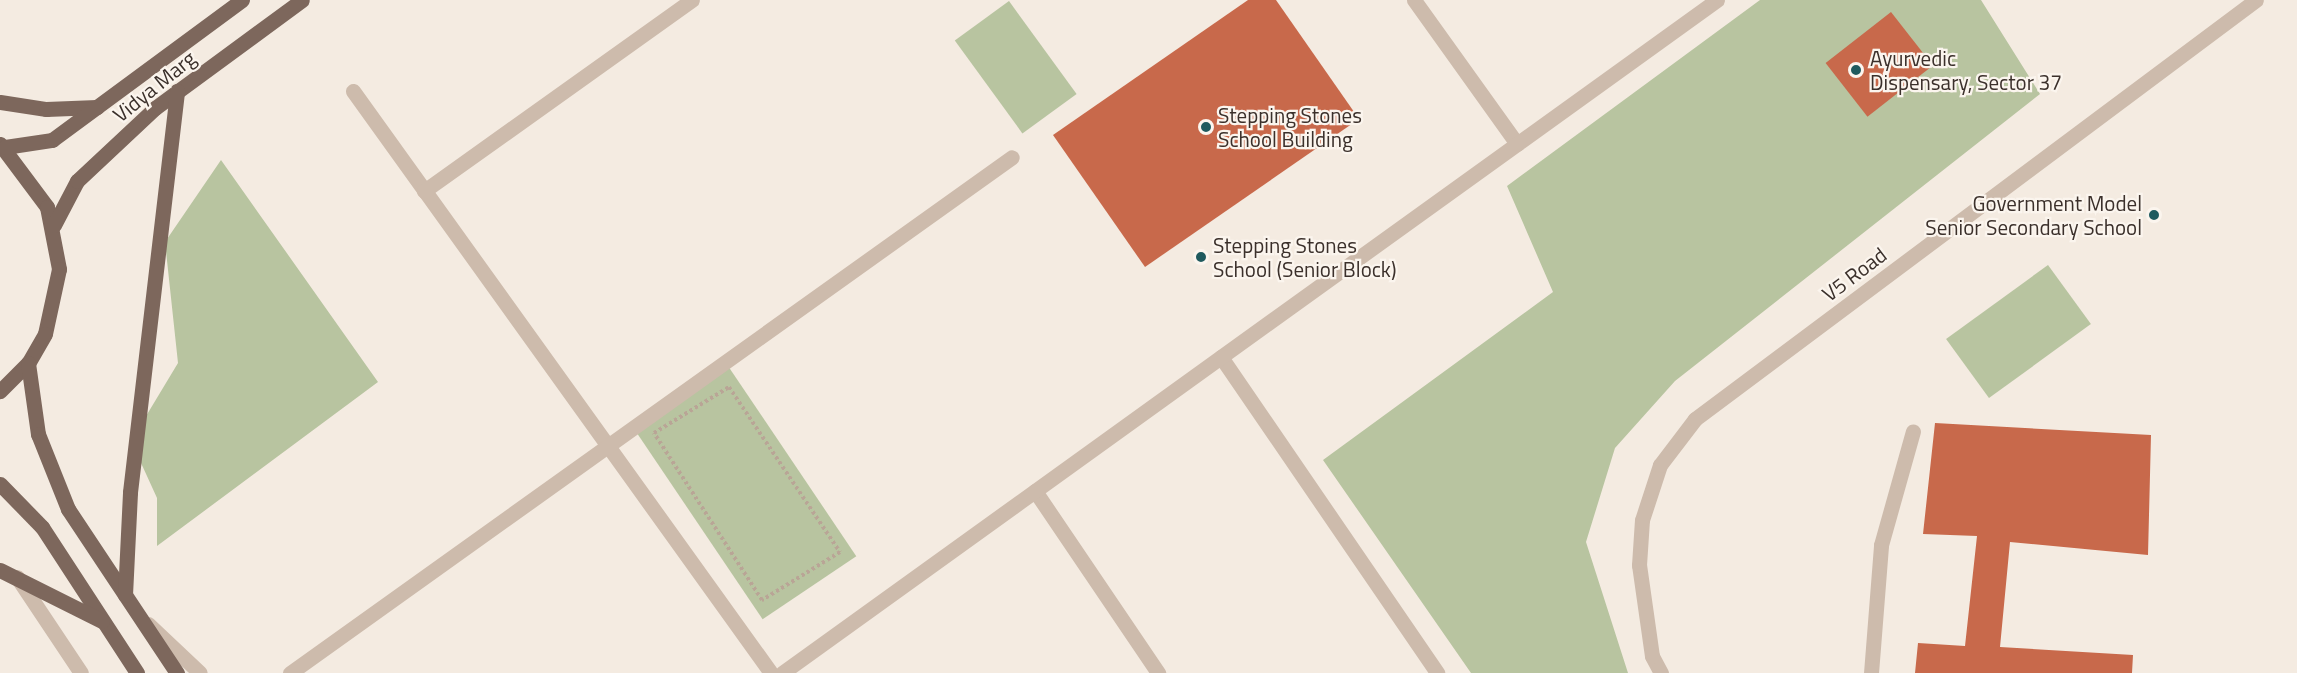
<!DOCTYPE html>
<style>
body{margin:0}
#map{position:relative;width:2297px;height:673px;overflow:hidden;background:#f4ebe1;font-family:"Titillium Web",sans-serif}
div>[style]{position:absolute}
[style*='--x']{left:calc(var(--x)*1px);top:calc(var(--y)*1px);width:calc(var(--w)*1px);rotate:calc(var(--a)*1deg)}
.green>*{inset:0;background:#b8c4a0;transform-origin:0 0}
.building>*{inset:0;background:#c8694b;transform-origin:0 0}
.path>*{height:4px;margin-top:-2px;transform-origin:0;background:repeating-linear-gradient(90deg,#b9a596 0 3px,transparent 0 6px)}
.minor>*{height:15px;margin:-7.5px;padding:0 7.5px;transform-origin:7.5px;border-radius:7.5px;background:#cdbbac}
.major>*{height:15px;margin:-7.5px;padding:0 7.5px;transform-origin:7.5px;border-radius:7.5px;background:#7d675c}
.dots>*{width:16px;height:16px;translate:-50% -50%;box-sizing:border-box;border:3px solid #fbf5ee;border-radius:50%}
span{translate:-50% -50%;white-space:nowrap;text-align:center;line-height:1.15;-webkit-text-stroke:4.5px #fbf5ee;paint-order:stroke}
.poi-label{font-size:21px;color:#3b302b}
.left{translate:0 -50%;text-align:left}
.right{translate:-100% -50%;text-align:right}
.street-label{font-size:21px;color:#3b302b}
</style>
<div id="map">
<div class="green">
<div style="clip-path:polygon(1760px 0,1981px 0,2040px 94px,1675px 381px,1615px 448px,1586px 542px,1628px 673px,1471px 673px,1323px 460px,1553px 292px,1507px 186px)"></div>
<div style="left:1009px;top:1px;width:115px;height:67px;rotate:54deg"></div>
<div style="clip-path:polygon(221px 160px,378px 382px,157px 546px,157px 498px,131px 441px,178px 363px,165px 242px)"></div>
<div style="left:2048px;top:265px;width:73px;height:126px;rotate:54deg"></div>
<div style="left:726px;top:363px;width:233px;height:113px;rotate:56deg"></div>
</div>
<div class="building">
<div style="clip-path:polygon(1248px 0,1276px 0,1359px 119px,1145px 267px,1053px 135px)"></div>
<div style="left:1891px;top:12px;width:68px;height:83px;rotate:52deg"></div>
<div style="clip-path:polygon(1935px 423px,2151px 435px,2148px 555px,2010px 542px,2000px 647px,2133px 655px,2132px 673px,1915px 673px,1918px 643px,1965px 646px,1977px 536px,1923px 534px)"></div>
</div>
<div class="path">
<div style="--x:729;--y:387;--w:199;--a:56.1"></div>
<div style="--x:840;--y:552;--w:92;--a:148.4"></div>
<div style="--x:762;--y:600;--w:199;--a:-122.9"></div>
<div style="--x:654;--y:433;--w:88;--a:-31.5"></div>
</div>
<div class="minor">
<div style="--x:1414;--y:0;--w:177;--a:54.4"></div>
<div style="--x:353;--y:91;--w:717;--a:54.31"></div>
<div style="--x:424;--y:191;--w:329;--a:-35.5"></div>
<div style="--x:1221;--y:357;--w:383;--a:55.6"></div>
<div style="--x:1035;--y:491;--w:220;--a:55.9"></div>
<div style="--x:17;--y:577;--w:115;--a:56.3"></div>
<div style="--x:148;--y:624;--w:71;--a:43.3"></div>
<div style="--x:290;--y:673;--w:887;--a:-35.55"></div>
<div style="--x:782;--y:673;--w:1152;--a:-35.75"></div>
<div style="--x:1661;--y:673;--w:19;--a:-118"></div>
<div style="--x:1652;--y:656;--w:92;--a:-98.1"></div>
<div style="--x:1639;--y:565;--w:45;--a:-86.2"></div>
<div style="--x:1642;--y:520;--w:58;--a:-71.9"></div>
<div style="--x:1660;--y:465;--w:58;--a:-52.7"></div>
<div style="--x:1695;--y:419;--w:700;--a:-36.76"></div>
<div style="--x:1871;--y:673;--w:128;--a:-85.5"></div>
<div style="--x:1881;--y:545;--w:118;--a:-74.3"></div>
</div>
<div class="major">
<div style="--x:0;--y:102;--w:47;--a:8.7"></div>
<div style="--x:46;--y:109;--w:51;--a:-2.2"></div>
<div style="--x:0;--y:144;--w:79;--a:53.3"></div>
<div style="--x:47;--y:207;--w:63;--a:79"></div>
<div style="--x:59;--y:269;--w:66;--a:102.2"></div>
<div style="--x:45;--y:334;--w:34;--a:120"></div>
<div style="--x:28;--y:363;--w:40;--a:135"></div>
<div style="--x:5;--y:147;--w:48;--a:-8.5"></div>
<div style="--x:52;--y:140;--w:236;--a:-36.4"></div>
<div style="--x:54;--y:225;--w:50;--a:-62.4"></div>
<div style="--x:77;--y:181;--w:107;--a:-43.1"></div>
<div style="--x:155;--y:108;--w:182;--a:-36.3"></div>
<div style="--x:28;--y:363;--w:72;--a:82"></div>
<div style="--x:38;--y:434;--w:81;--a:68.2"></div>
<div style="--x:68;--y:509;--w:197;--a:56.4"></div>
<div style="--x:0;--y:484;--w:60;--a:45.7"></div>
<div style="--x:42;--y:527;--w:174;--a:56.9"></div>
<div style="--x:0;--y:570;--w:114;--a:26.6"></div>
<div style="--x:125;--y:595;--w:103;--a:-87.2"></div>
<div style="--x:130;--y:492;--w:404;--a:-83.3"></div>
</div>
<div class="dots">
<div style="left:1856px;top:70px;background:#1f5a5e"></div>
<div style="left:1206px;top:127px;background:#1f5a5e"></div>
<div style="left:2154px;top:215px;background:#1f5a5e"></div>
<div style="left:1201px;top:257px;background:#1f5a5e"></div>
</div>
<div class="poi-label">
<span class="left" style="left:1870px;top:70px">Ayurvedic<br>Dispensary, Sector 37</span>
<span class="left" style="left:1218px;top:127px">Stepping Stones<br>School Building</span>
<span class="right" style="left:2142px;top:215px">Government Model<br>Senior Secondary School</span>
<span class="left" style="left:1213px;top:257px">Stepping Stones<br>School (Senior Block)</span>
</div>
<div class="street-label">
<span style="left:154px;top:86px;rotate:-39deg">Vidya Marg</span>
<span style="left:1854px;top:274px;rotate:-37deg">V5 Road</span>
</div>
</div>
